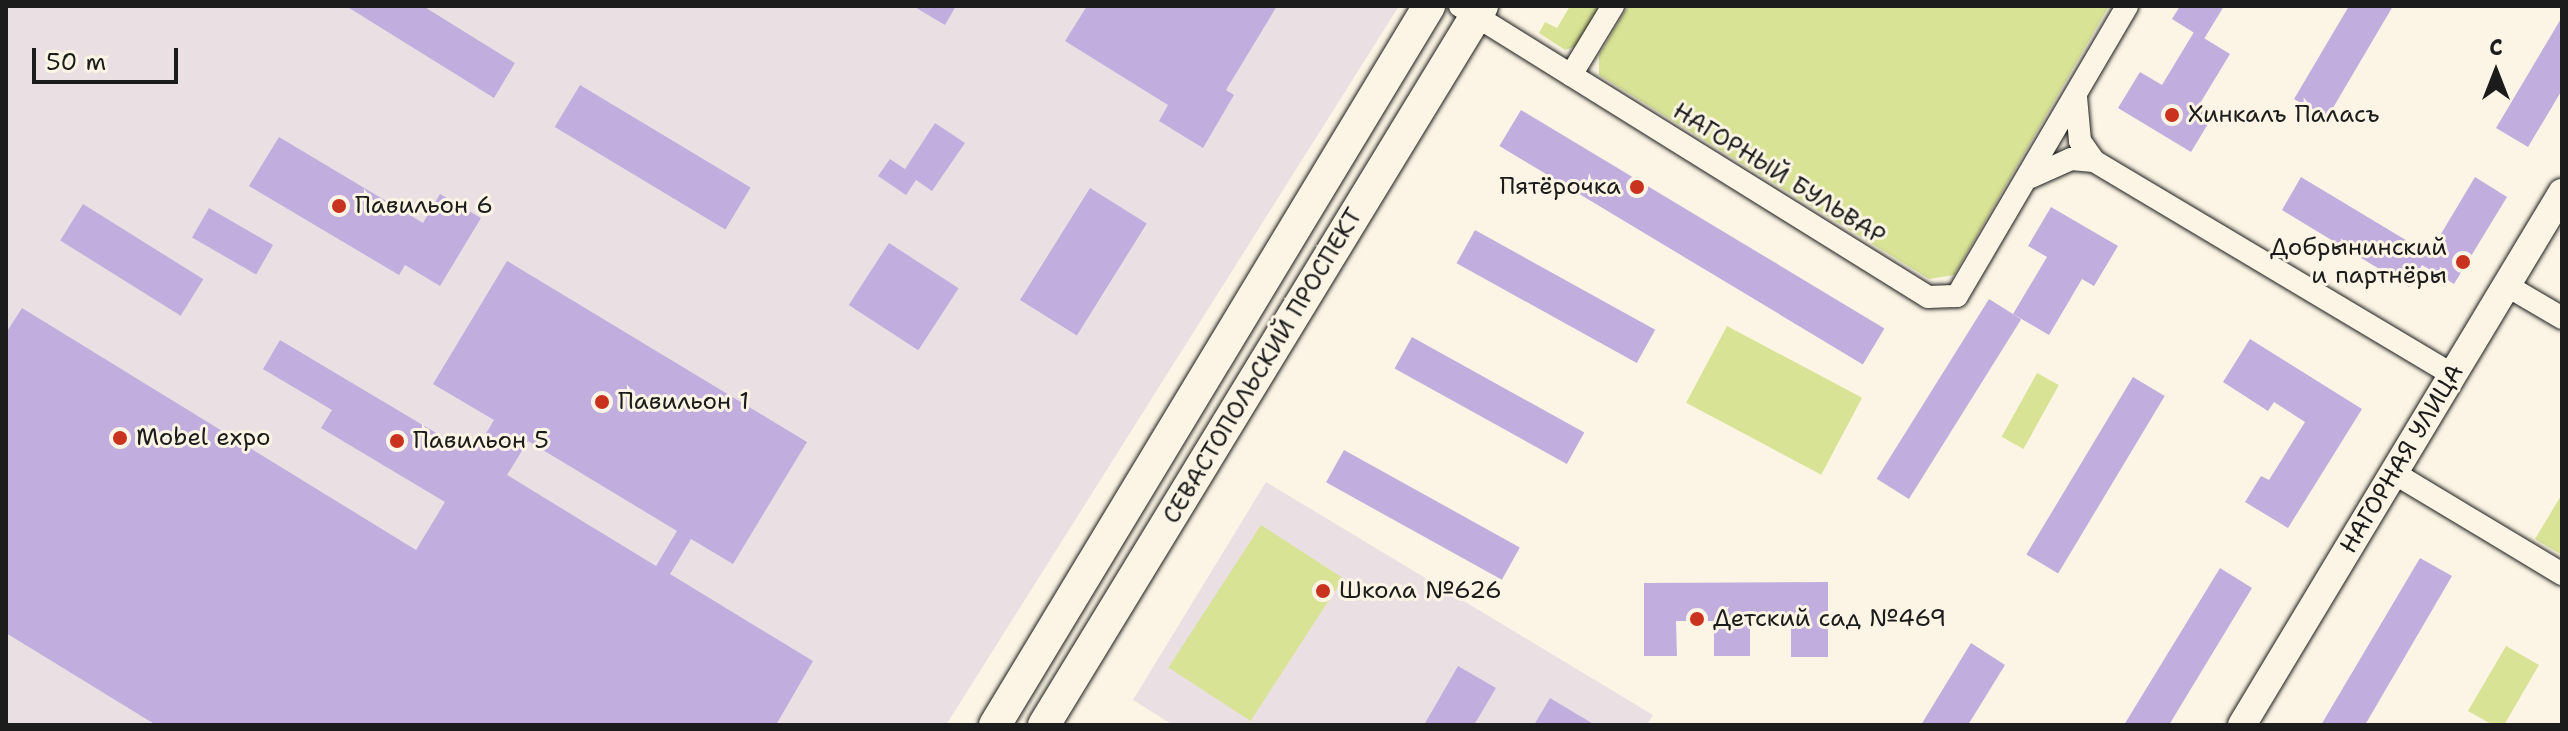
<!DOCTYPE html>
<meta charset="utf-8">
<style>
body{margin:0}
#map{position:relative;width:2568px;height:731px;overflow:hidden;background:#fcf5e5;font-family:"Shantell Sans",sans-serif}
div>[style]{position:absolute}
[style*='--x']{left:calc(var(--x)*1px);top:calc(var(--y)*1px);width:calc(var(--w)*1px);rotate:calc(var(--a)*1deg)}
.built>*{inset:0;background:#eae0e3}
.green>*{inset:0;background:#d8e396;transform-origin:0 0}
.building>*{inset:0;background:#c1aede;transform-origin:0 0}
.roads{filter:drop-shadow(0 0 2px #1c1c1c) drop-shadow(0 0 2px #1c1c1c)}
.minor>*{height:22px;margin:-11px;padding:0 11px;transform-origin:11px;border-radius:11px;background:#fcf5e5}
.tertiary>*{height:28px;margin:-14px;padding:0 14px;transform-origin:14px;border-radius:14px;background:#fcf5e5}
.secondary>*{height:32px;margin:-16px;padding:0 16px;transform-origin:16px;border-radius:16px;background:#fcf5e5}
.dots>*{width:22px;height:22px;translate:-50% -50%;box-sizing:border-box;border:4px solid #fcf5e5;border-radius:50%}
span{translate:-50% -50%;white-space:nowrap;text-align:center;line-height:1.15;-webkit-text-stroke:6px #fcf5e5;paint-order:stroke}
.poi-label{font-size:24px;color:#1c1c1c}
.left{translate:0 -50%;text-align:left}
.right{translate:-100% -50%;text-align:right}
.street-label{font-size:24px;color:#1c1c1c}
.frame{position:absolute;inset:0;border:8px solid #1c1c1c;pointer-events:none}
.north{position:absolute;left:2456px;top:32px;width:80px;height:80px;-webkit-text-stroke:6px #fcf5e5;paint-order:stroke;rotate:0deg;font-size:22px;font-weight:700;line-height:32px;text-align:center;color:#1c1c1c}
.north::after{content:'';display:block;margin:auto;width:28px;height:36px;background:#1c1c1c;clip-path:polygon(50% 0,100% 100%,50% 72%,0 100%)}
.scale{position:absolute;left:32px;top:48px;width:146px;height:36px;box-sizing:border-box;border:4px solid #1c1c1c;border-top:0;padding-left:10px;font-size:24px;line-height:28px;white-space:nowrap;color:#1c1c1c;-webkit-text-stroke:6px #fcf5e5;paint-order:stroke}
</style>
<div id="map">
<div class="built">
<div style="clip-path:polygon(6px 6px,1399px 6px,946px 725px,6px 725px)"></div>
<div style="clip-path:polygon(1266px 482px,1653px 715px,1647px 725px,1173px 725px,1133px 700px)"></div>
</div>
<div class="green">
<div style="clip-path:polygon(1570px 6px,1600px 6px,1576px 46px,1565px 50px,1539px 33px,1545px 22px,1557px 28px)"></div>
<div style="clip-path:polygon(1628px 6px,2109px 6px,1954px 275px,1929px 279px,1599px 75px,1599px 55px)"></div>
<div style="left:1727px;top:326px;width:153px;height:87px;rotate:28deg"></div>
<div style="left:2037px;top:373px;width:25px;height:73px;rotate:29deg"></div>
<div style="clip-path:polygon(2562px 494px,2562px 555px,2535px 539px)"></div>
<div style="left:1261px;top:525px;width:98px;height:170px;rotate:33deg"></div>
<div style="clip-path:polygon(2506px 646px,2539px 665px,2504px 725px,2493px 725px,2468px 711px)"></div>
</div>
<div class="building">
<div style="clip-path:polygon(346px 6px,423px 6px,515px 63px,494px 98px)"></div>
<div style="clip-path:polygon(913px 6px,956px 6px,945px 25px)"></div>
<div style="clip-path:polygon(1087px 6px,1277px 6px,1226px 90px,1234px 95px,1203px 148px,1159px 121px,1168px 105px,1065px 41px)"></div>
<div style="clip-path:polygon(2180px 6px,2224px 6px,2204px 39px,2172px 19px)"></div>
<div style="clip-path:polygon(2349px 6px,2393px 6px,2327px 118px,2294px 99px)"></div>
<div style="clip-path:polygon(2562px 17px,2562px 90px,2528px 147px,2496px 128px)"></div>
<div style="clip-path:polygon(2194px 32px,2230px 54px,2199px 105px,2214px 114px,2191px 152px,2118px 108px,2140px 72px,2162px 85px)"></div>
<div style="left:580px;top:85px;width:199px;height:49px;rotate:31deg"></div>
<div style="left:1521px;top:110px;width:424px;height:42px;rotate:31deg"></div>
<div style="clip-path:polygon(935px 123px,965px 143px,932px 191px,916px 180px,906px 195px,878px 176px,890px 159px,905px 169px)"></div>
<div style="clip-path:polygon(279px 137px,423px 223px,440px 194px,481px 218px,440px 286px,405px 265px,399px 275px,249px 186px)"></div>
<div style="clip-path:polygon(2301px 177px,2429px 254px,2475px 177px,2507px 197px,2454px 284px,2422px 265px,2409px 287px,2282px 210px)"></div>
<div style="left:1090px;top:188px;width:67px;height:132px;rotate:32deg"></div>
<div style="left:83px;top:204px;width:142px;height:43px;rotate:32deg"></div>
<div style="clip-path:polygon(2051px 207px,2118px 246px,2094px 286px,2082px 279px,2049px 335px,2013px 314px,2047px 257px,2028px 246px)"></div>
<div style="left:209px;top:208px;width:74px;height:34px;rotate:30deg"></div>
<div style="left:1475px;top:230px;width:206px;height:38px;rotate:29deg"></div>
<div style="left:889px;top:243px;width:83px;height:74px;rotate:33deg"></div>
<div style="clip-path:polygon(evenodd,507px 261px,807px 442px,733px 564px,691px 539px,670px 574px,813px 661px,776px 725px,156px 725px,6px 633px,6px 333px,22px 308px,416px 550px,445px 502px,321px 428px,332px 410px,263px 369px,280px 340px,463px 449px,476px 450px,494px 420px,433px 384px,507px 261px,528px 441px,677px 531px,656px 566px,507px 475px,528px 441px)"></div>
<div style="left:1989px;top:299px;width:38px;height:212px;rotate:32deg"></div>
<div style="left:1412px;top:337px;width:197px;height:36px;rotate:29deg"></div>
<div style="clip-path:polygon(2250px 339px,2362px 409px,2288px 528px,2245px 502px,2261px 476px,2269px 480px,2305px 422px,2274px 402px,2268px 411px,2223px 382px)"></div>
<div style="left:2133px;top:377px;width:37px;height:207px;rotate:31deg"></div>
<div style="left:1344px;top:450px;width:201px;height:37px;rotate:29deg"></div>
<div style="clip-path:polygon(2420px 558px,2452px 576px,2365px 725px,2321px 725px)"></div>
<div style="clip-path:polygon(2220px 568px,2252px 588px,2169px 725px,2124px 725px)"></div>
<div style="clip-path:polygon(1828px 582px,1828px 657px,1791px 657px,1791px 618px,1750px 618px,1750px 656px,1714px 656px,1714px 621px,1676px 621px,1677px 656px,1644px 656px,1644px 583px)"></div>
<div style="clip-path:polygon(1971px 643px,2005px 665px,1968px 725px,1921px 725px)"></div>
<div style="clip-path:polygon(1458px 666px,1496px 688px,1474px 725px,1424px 725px)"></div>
<div style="clip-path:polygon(1550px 698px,1595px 725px,1534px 725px)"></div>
</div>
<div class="roads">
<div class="minor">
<div style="--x:1460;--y:6;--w:551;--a:31.87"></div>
<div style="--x:1928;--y:297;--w:29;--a:-2"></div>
<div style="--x:1957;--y:296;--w:336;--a:-59.6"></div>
<div style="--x:1571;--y:75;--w:81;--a:-58.7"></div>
<div style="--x:2076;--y:97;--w:44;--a:84.8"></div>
<div style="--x:2080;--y:141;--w:24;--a:55"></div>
<div style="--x:2094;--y:161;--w:418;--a:30.8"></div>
<div style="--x:2031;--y:177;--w:44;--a:-24.2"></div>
<div style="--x:2071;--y:159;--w:23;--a:5"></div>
<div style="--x:2506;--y:285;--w:65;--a:30.5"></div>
<div style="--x:2394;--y:473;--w:196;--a:31"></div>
</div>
<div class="tertiary">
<div style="--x:2242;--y:725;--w:621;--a:-58.97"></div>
</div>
<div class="secondary">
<div style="--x:995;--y:725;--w:840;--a:-58.88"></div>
<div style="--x:1044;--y:725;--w:842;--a:-58.65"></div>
</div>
</div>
<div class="dots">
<div style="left:2172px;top:115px;background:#c8321e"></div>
<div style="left:1637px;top:187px;background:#c8321e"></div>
<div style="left:339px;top:206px;background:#c8321e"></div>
<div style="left:2463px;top:262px;background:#c8321e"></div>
<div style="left:602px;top:402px;background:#c8321e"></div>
<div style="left:120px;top:438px;background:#c8321e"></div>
<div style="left:397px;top:441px;background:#c8321e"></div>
<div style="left:1323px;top:591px;background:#c8321e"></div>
<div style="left:1697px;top:619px;background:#c8321e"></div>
</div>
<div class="poi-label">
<span class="left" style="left:2188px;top:115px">Хинкалъ Паласъ</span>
<span class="right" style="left:1621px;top:187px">Пятёрочка</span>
<span class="left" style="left:355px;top:206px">Павильон 6</span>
<span class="right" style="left:2447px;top:262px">Добрынинский<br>и партнёры</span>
<span class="left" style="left:618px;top:402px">Павильон 1</span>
<span class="left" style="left:136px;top:438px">Mobel expo</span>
<span class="left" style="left:413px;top:441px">Павильон 5</span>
<span class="left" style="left:1339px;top:591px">Школа №626</span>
<span class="left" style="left:1713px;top:619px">Детский сад №469</span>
</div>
<div class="street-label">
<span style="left:1779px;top:174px;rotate:32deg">НАГОРНЫЙ БУЛЬВАР</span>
<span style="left:1263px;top:366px;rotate:-59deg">СЕВАСТОПОЛЬСКИЙ ПРОСПЕКТ</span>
<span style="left:2402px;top:459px;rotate:-59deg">НАГОРНАЯ УЛИЦА</span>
</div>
<div class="frame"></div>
<div class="north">С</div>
<div class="scale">50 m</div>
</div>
